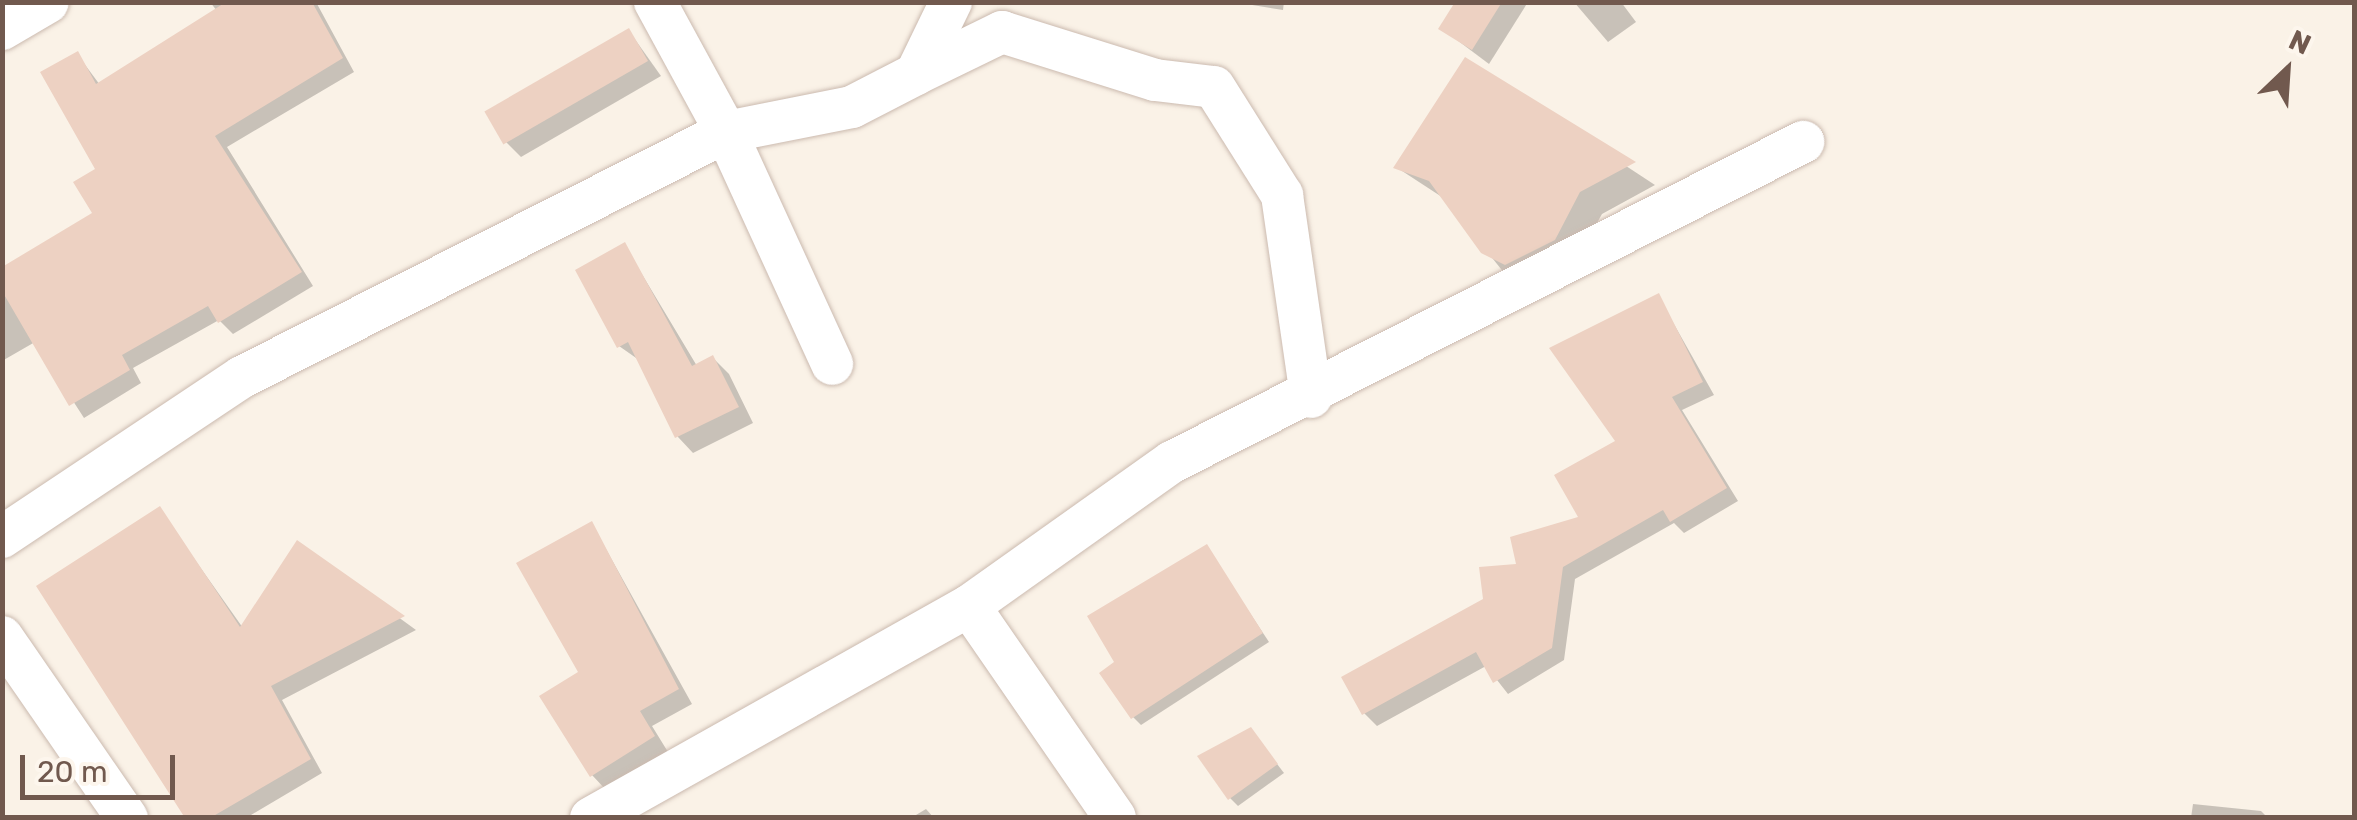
<!DOCTYPE html>
<style>
body{margin:0}
#map{position:relative;width:2357px;height:820px;overflow:hidden;background:#faf2e7;font-family:Rubik,sans-serif}
div>[style]{position:absolute}
[style*='--x']{left:calc(var(--x)*1px);top:calc(var(--y)*1px);width:calc(var(--w)*1px);rotate:calc(var(--a)*1deg)}
.shadow>*{inset:0;background:#0003}
.building>*{inset:0;background:#edd1c2;transform-origin:0 0}
.roads{filter:drop-shadow(0 0 2px #cbbaaf) drop-shadow(0 0 2px #cbbaaf)}
.street>*{height:42px;margin:-21px;padding:0 21px;transform-origin:21px;border-radius:21px;background:#fff}
span{translate:-50% -50%;white-space:nowrap;text-align:center;line-height:1.15;-webkit-text-stroke:10px #fdf6ed;paint-order:stroke}
.frame{position:absolute;inset:0;border:5px solid #71594e;pointer-events:none}
.north{position:absolute;left:2237px;top:20px;width:100px;height:100px;-webkit-text-stroke:8px #fdf6ed;paint-order:stroke;rotate:25deg;font-size:28px;font-weight:700;line-height:40px;text-align:center;color:#71594e}
.north::after{content:'';display:block;margin:auto;width:35px;height:45px;background:#71594e;clip-path:polygon(50% 0,100% 100%,50% 72%,0 100%)}
.scale{position:absolute;left:20px;top:755px;width:155px;height:45px;box-sizing:border-box;border:5px solid #71594e;border-top:0;padding-left:12px;font-size:30px;line-height:35px;white-space:nowrap;color:#71594e;-webkit-text-stroke:8px #fdf6ed;paint-order:stroke}
</style>
<div id="map">
<div class="shadow">
<div style="clip-path:polygon(210px 2px,316px 2px,354px 72px,227px 147px,313px 286px,233px 334px,219px 320px,133px 368px,141px 383px,84px 418px,35px 342px,2px 361px,2px 270px,95px 214px,98px 170px,77px 54px,100px 85px,217px 11px)"></div>
<div style="clip-path:polygon(1234px 2px,1284px 2px,1283px 10px)"></div>
<div style="clip-path:polygon(1458px 2px,1528px 2px,1489px 64px,1441px 28px)"></div>
<div style="clip-path:polygon(1574px 2px,1621px 2px,1636px 22px,1608px 42px)"></div>
<div style="clip-path:polygon(629px 31px,661px 76px,521px 157px,506px 142px)"></div>
<div style="clip-path:polygon(1466px 61px,1655px 185px,1602px 214px,1576px 261px,1505px 274px,1445px 199px,1396px 167px)"></div>
<div style="clip-path:polygon(625px 246px,697px 366px,713px 358px,729px 374px,753px 423px,693px 453px,678px 437px,639px 360px,619px 346px)"></div>
<div style="clip-path:polygon(1658px 296px,1714px 395px,1682px 410px,1738px 501px,1684px 533px,1674px 523px,1575px 579px,1564px 660px,1508px 694px,1486px 666px,1377px 726px,1364px 713px,1582px 519px,1619px 442px)"></div>
<div style="clip-path:polygon(159px 509px,243px 628px,298px 544px,416px 630px,282px 700px,322px 773px,246px 818px,187px 818px)"></div>
<div style="clip-path:polygon(592px 524px,692px 704px,652px 726px,668px 752px,606px 790px,592px 775px,582px 672px)"></div>
<div style="clip-path:polygon(1206px 547px,1269px 642px,1141px 725px,1133px 717px)"></div>
<div style="clip-path:polygon(1251px 730px,1284px 773px,1238px 806px,1230px 798px)"></div>
<div style="clip-path:polygon(2193px 804px,2261px 811px,2268px 818px,2191px 818px)"></div>
<div style="clip-path:polygon(926px 809px,934px 818px,911px 818px)"></div>
</div>
<div class="building">
<div style="clip-path:polygon(226px 2px,312px 2px,343px 58px,215px 136px,302px 272px,218px 323px,208px 306px,122px 355px,130px 370px,69px 406px,2px 291px,2px 267px,92px 213px,73px 182px,95px 169px,40px 72px,78px 51px,96px 84px)"></div>
<div style="clip-path:polygon(1455px 2px,1502px 2px,1472px 50px,1438px 29px)"></div>
<div style="left:629px;top:28px;width:38px;height:167px;rotate:60deg"></div>
<div style="clip-path:polygon(1465px 57px,1636px 162px,1580px 192px,1555px 240px,1505px 265px,1481px 253px,1429px 181px,1393px 168px)"></div>
<div style="clip-path:polygon(625px 242px,692px 366px,713px 355px,739px 407px,675px 438px,628px 342px,617px 348px,575px 270px)"></div>
<div style="clip-path:polygon(1659px 293px,1703px 382px,1672px 397px,1727px 488px,1670px 522px,1663px 510px,1563px 567px,1552px 648px,1493px 683px,1476px 652px,1362px 715px,1341px 677px,1483px 599px,1479px 567px,1516px 564px,1510px 537px,1578px 517px,1554px 475px,1615px 441px,1549px 348px)"></div>
<div style="clip-path:polygon(160px 506px,240px 627px,297px 540px,405px 616px,271px 686px,311px 759px,210px 818px,185px 818px,36px 586px)"></div>
<div style="clip-path:polygon(592px 521px,679px 689px,640px 711px,655px 736px,590px 777px,539px 696px,578px 672px,516px 563px)"></div>
<div style="clip-path:polygon(1207px 544px,1263px 633px,1131px 719px,1099px 673px,1114px 662px,1087px 616px)"></div>
<div style="clip-path:polygon(1251px 727px,1278px 764px,1228px 800px,1197px 756px)"></div>
</div>
<div class="roads">
<div class="street">
<div style="--x:655;--y:2;--w:148;--a:61.4"></div>
<div style="--x:726;--y:132;--w:255;--a:65.4"></div>
<div style="--x:2;--y:29;--w:53;--a:-30.4"></div>
<div style="--x:916;--y:74;--w:96;--a:-26"></div>
<div style="--x:1002;--y:32;--w:160;--a:17.4"></div>
<div style="--x:1155;--y:80;--w:59;--a:6.8"></div>
<div style="--x:1214;--y:87;--w:128;--a:57.8"></div>
<div style="--x:1282;--y:195;--w:204;--a:81.8"></div>
<div style="--x:2;--y:537;--w:288;--a:-33.7"></div>
<div style="--x:242;--y:377;--w:542;--a:-26.85"></div>
<div style="--x:726;--y:132;--w:128;--a:-11.2"></div>
<div style="--x:852;--y:107;--w:72;--a:-27.3"></div>
<div style="--x:916;--y:74;--w:80;--a:-64.1"></div>
<div style="--x:969;--y:606;--w:257;--a:55.4"></div>
<div style="--x:2;--y:637;--w:220;--a:55.4"></div>
<div style="--x:591;--y:818;--w:433;--a:-29.3"></div>
<div style="--x:969;--y:606;--w:249;--a:-35.4"></div>
<div style="--x:1172;--y:462;--w:708;--a:-26.89"></div>
</div>
</div>
<div class="frame"></div>
<div class="north">N</div>
<div class="scale">20 m</div>
</div>
